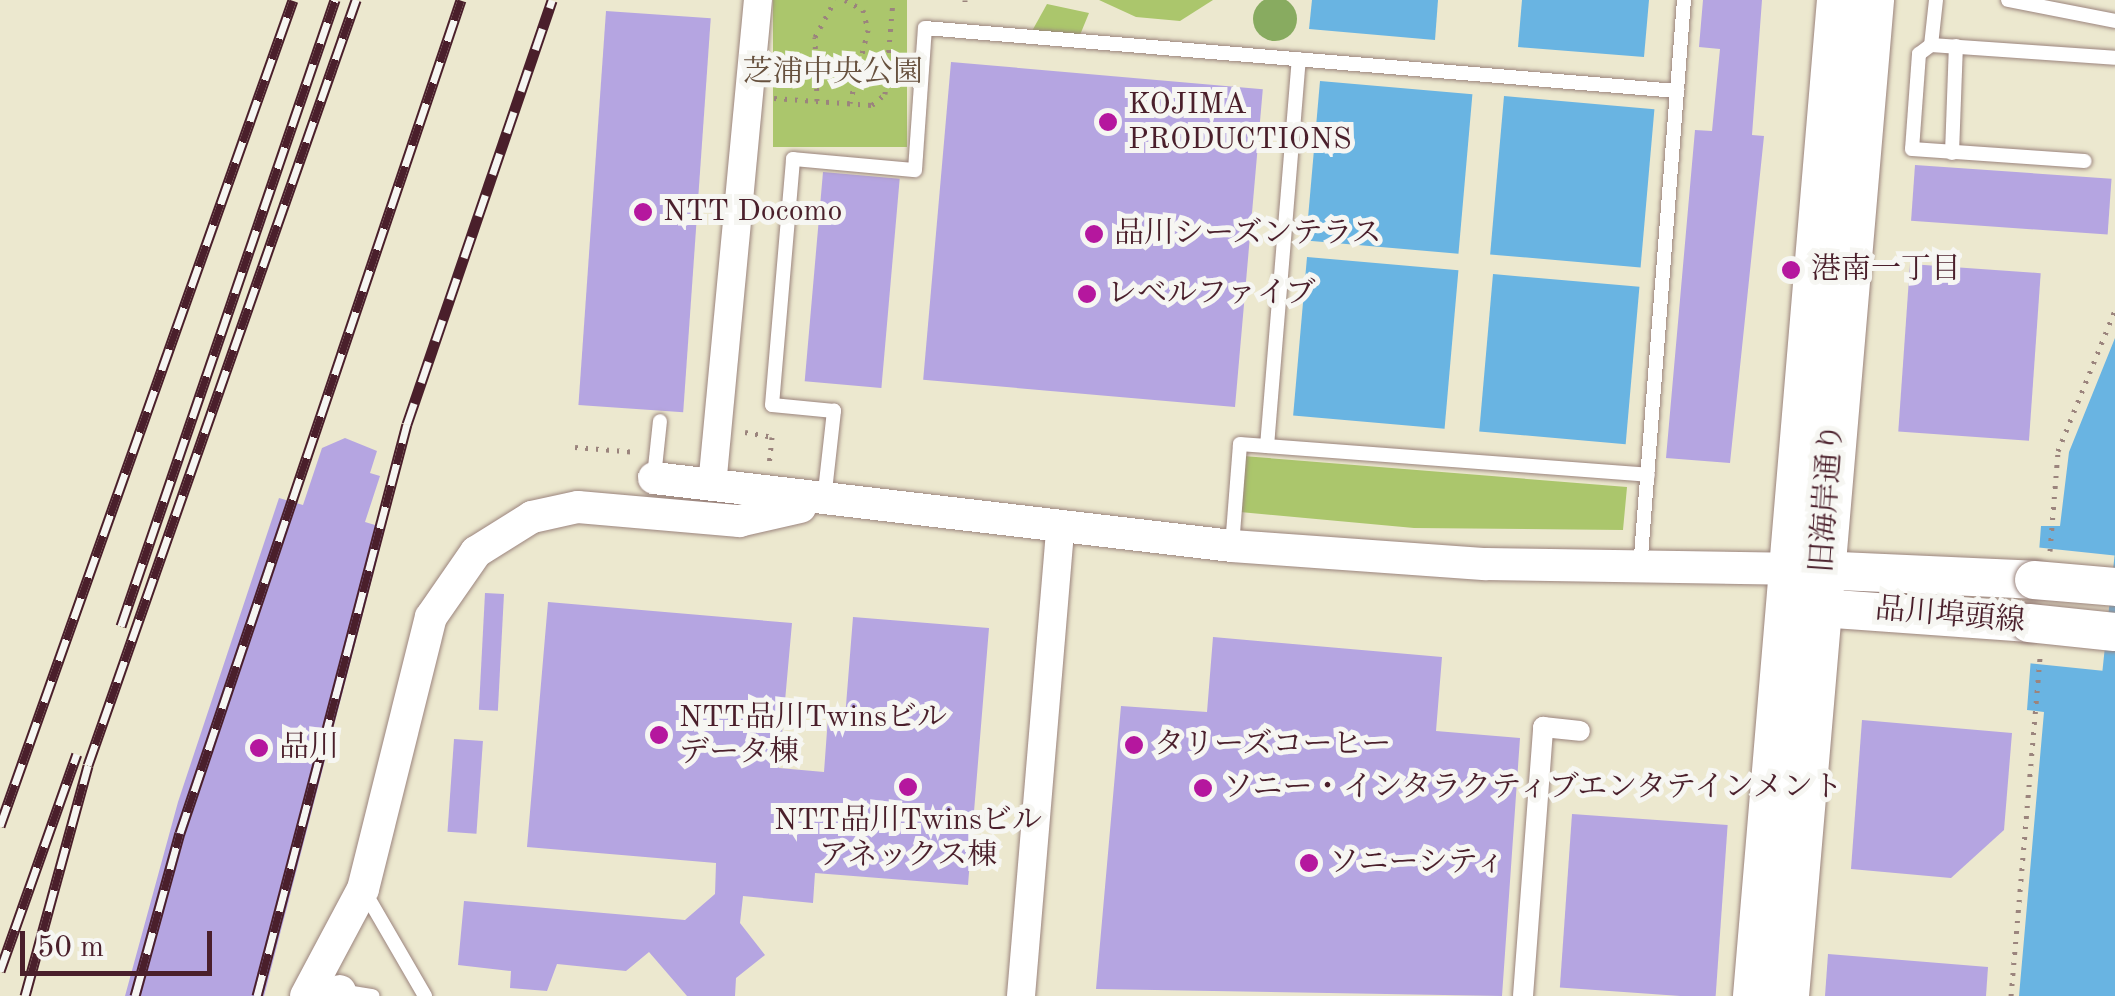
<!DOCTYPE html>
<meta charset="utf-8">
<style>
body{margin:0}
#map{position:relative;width:2115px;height:996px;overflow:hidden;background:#ece8cf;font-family:"Old Standard TT","Noto Serif JP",serif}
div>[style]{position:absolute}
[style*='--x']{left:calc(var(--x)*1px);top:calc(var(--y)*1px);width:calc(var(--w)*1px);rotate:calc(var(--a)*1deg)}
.green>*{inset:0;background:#abc66c;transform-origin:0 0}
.forest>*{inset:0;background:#88ab60}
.round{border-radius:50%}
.water>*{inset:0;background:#69b4e2;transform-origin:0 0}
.pier>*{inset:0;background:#ece8cf;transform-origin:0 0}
.building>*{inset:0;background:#b5a5e1;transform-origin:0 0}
.path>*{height:5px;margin-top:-2.5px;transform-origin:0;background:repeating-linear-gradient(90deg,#9b847d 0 2.5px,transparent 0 10.5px)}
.roads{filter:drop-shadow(0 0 2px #9b847d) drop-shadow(0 0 2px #9b847d)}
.service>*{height:14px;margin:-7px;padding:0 7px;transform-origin:7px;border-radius:7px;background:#fff}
.pedestrian>*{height:20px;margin:-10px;padding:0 10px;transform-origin:10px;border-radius:10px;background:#fff}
.minor>*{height:28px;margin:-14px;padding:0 14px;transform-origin:14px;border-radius:14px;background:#fff}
.tertiary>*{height:32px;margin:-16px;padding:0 16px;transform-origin:16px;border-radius:16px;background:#fff}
.secondary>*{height:38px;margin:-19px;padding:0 19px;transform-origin:19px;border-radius:19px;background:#fff}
.primary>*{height:42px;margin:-21px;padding:0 21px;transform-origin:21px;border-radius:21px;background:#fff}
.rail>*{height:11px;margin-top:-5.5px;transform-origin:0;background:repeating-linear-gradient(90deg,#f6f6f2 0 22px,#4a1f2b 0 44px);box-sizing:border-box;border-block:2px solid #4a1f2b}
.bridges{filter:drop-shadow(0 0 2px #9b847d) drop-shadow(0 0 2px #9b847d)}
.secondary-bridge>*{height:38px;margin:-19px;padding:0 19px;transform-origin:19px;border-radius:19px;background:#fff}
.dots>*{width:28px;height:28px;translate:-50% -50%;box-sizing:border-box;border:5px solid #f6f6f2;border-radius:50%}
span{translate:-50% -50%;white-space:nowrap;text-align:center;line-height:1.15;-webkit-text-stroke:10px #f6f6f2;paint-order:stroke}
.park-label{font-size:30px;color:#67513e}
.poi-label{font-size:30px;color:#4a1f2b}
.left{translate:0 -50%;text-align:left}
.street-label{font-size:30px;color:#4a1f2b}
.scale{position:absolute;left:20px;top:931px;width:192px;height:45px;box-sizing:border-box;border:5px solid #4a1f2b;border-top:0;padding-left:12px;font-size:30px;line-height:35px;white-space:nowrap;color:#4a1f2b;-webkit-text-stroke:8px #f6f6f2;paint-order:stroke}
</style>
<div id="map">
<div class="green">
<div style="left:773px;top:0;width:134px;height:147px"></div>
<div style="clip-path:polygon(1099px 0,1213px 0,1180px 21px,1136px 17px)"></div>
<div style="clip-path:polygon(1047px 4px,1089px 13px,1080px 35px,1032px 31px)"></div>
<div style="clip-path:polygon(1243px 456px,1627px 487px,1623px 530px,1414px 528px,1240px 512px)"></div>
</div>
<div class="forest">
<div class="round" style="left:1253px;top:-3px;width:44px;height:44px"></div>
</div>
<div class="water">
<div style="clip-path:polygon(1312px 0,1438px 0,1435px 40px,1309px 29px)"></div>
<div style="clip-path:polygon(1522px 0,1649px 0,1644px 57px,1518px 47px)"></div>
<div style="left:1320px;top:81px;width:153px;height:160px;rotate:5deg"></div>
<div style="left:1504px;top:96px;width:151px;height:159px;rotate:5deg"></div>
<div style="left:1307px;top:257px;width:152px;height:159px;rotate:5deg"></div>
<div style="left:1493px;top:274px;width:147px;height:158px;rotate:5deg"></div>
<div style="clip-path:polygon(2115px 338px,2115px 996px,2019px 996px,2044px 712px,2027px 710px,2041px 526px,2060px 526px,2069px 452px)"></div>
</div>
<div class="pier">
<div style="left:2034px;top:547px;width:81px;height:116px;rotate:6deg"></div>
</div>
<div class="building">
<div style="clip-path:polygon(1703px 0,1762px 0,1752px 135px,1764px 136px,1730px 463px,1666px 458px,1695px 130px,1712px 131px,1720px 49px,1699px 47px)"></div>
<div style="left:606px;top:11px;width:105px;height:395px;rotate:4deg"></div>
<div style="left:951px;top:62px;width:313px;height:319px;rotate:5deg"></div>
<div style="left:1915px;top:165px;width:197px;height:56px;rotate:4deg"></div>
<div style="left:823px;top:172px;width:77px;height:210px;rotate:5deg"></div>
<div style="left:1910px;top:264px;width:131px;height:168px;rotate:4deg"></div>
<div style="clip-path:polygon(345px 438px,377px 451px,370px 473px,380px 476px,365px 522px,385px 528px,264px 996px,125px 996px,178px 802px,279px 498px,303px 505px,322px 448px)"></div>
<div style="left:485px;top:593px;width:19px;height:117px;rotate:3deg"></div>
<div style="clip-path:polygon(548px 602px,792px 623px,779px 768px,824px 772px,828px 717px,845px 718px,853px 617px,989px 628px,968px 885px,815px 873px,813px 903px,743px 896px,740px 923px,765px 955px,736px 978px,735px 996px,687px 996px,649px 952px,626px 971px,557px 964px,547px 991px,510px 988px,511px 971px,458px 965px,464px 901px,685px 920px,715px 894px,716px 863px,527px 847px)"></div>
<div style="clip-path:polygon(1213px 637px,1442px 657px,1436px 731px,1520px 738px,1502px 996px,1096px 989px,1121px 706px,1207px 712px)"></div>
<div style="clip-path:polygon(1862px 720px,2012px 733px,2004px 830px,1951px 878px,1851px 869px)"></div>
<div style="left:454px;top:739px;width:29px;height:93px;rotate:4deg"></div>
<div style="left:1572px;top:814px;width:156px;height:174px;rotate:4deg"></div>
<div style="clip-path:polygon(1828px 954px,1988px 967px,1986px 996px,1825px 996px)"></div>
</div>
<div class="path">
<div style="--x:845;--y:0;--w:21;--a:29"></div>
<div style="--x:863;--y:10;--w:21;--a:76"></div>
<div style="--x:868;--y:30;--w:75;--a:103.9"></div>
<div style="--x:965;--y:2;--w:2;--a:-90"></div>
<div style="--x:818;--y:60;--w:40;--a:4.3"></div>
<div style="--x:774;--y:98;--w:98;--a:4.1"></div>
<div style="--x:872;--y:105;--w:17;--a:-40"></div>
<div style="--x:885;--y:94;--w:94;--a:-85.1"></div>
<div style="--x:817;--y:101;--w:64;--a:-91.8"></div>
<div style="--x:815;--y:37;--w:42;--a:-61.6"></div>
<div style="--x:745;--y:432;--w:27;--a:10"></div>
<div style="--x:772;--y:437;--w:30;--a:96"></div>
<div style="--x:575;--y:447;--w:62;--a:4.6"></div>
<div style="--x:2050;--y:551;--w:100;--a:-85.4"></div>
<div style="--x:2058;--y:451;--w:152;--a:-68"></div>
<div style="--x:2011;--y:996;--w:341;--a:-85.1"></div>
</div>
<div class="roads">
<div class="service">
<div style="--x:1936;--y:0;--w:45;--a:96.3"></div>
<div style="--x:1931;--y:45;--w:184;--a:4"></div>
<div style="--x:2008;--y:0;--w:109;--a:11.1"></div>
<div style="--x:1931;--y:45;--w:15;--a:143"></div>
<div style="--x:1919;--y:54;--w:95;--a:94.2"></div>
<div style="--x:1912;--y:149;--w:173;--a:4"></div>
<div style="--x:1952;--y:153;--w:107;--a:-87.9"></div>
<div style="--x:1267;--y:446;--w:388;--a:-85.3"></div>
<div style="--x:654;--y:477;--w:56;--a:-83.9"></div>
<div style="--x:824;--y:500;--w:90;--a:-83.6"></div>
<div style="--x:834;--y:411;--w:62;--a:-174.5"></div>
<div style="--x:772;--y:405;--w:247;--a:-85.1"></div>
<div style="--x:793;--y:159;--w:122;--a:5.2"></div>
<div style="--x:915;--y:170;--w:142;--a:-86"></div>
<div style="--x:925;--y:28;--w:755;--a:4.79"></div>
<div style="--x:1232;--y:546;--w:102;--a:-85.5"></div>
<div style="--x:1240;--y:444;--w:409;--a:4.3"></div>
<div style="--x:1640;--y:569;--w:571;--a:-85.58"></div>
<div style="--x:363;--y:889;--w:124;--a:59.9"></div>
<div style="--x:340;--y:991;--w:33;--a:9"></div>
</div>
<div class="pedestrian">
<div style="--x:1523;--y:996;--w:270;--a:-85.7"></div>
<div style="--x:1543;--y:727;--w:37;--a:6"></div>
</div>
<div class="minor">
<div style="--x:712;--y:486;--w:488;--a:-84.6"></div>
<div style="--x:1021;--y:996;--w:466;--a:-85.2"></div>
</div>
<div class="tertiary">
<div style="--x:654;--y:478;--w:582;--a:6.71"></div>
<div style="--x:1232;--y:546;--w:255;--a:4.1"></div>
<div style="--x:1486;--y:564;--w:302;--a:0.9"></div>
<div style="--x:306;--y:996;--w:121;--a:-62"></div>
<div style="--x:363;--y:889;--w:280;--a:-76"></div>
<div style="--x:431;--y:617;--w:79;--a:-55.3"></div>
<div style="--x:476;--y:552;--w:66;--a:-32"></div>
<div style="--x:532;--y:517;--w:47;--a:-12.3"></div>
<div style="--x:578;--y:507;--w:162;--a:5"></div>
<div style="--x:739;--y:521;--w:63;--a:-12.9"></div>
<div style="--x:339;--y:996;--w:5;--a:-79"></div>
</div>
<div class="secondary">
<div style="--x:1795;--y:569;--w:239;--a:2.6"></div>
<div style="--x:1793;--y:606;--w:237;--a:4.1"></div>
</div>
<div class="primary">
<div style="--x:1754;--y:996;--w:1000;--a:-85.18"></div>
<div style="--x:1788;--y:996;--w:1000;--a:-85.12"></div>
</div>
</div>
<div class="rail">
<div style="--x:121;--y:626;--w:662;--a:-71.13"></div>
<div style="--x:0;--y:826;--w:876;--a:-70.47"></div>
<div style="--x:0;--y:971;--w:230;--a:-70.5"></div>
<div style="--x:25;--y:996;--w:239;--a:-74.7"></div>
<div style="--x:88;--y:765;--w:811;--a:-70.69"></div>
<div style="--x:135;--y:996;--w:169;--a:-74.6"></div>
<div style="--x:180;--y:833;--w:879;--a:-71.36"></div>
<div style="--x:257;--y:996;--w:591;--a:-75.31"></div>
<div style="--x:407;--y:424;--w:448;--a:-71.1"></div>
</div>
<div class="bridges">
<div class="secondary-bridge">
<div style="--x:2034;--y:580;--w:81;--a:4.9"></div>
<div style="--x:2029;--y:623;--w:86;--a:6"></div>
</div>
</div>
<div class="dots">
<div style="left:1108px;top:122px;background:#b5179e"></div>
<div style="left:643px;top:212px;background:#b5179e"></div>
<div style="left:1094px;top:234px;background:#b5179e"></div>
<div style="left:1791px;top:270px;background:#b5179e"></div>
<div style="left:1087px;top:294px;background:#b5179e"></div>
<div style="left:659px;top:735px;background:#b5179e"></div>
<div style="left:1134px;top:745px;background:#b5179e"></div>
<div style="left:259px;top:748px;background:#b5179e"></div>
<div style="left:908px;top:787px;background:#b5179e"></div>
<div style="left:1203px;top:788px;background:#b5179e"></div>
<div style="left:1309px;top:863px;background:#b5179e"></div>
</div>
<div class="park-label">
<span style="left:833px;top:73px">芝浦中央公園</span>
</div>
<div class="poi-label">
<span class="left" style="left:1128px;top:122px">KOJIMA<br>PRODUCTIONS</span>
<span class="left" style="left:663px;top:212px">NTT Docomo</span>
<span class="left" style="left:1114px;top:234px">品川シーズンテラス</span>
<span class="left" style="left:1811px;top:270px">港南一丁目</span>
<span class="left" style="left:1107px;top:294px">レベルファイブ</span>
<span class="left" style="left:679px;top:735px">NTT品川Twinsビル<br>データ棟</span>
<span class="left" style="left:1154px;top:745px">タリーズコーヒー</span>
<span class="left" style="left:279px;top:748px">品川</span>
<span class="left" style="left:1223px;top:788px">ソニー・インタラクティブエンタテインメント</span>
<span style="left:908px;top:838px">NTT品川Twinsビル<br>アネックス棟</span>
<span class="left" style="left:1329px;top:863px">ソニーシティ</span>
</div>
<div class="street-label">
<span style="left:1828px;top:498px;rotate:-86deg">旧海岸通り</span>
<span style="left:1950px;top:616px;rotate:5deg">品川埠頭線</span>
</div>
<div class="scale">50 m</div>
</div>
